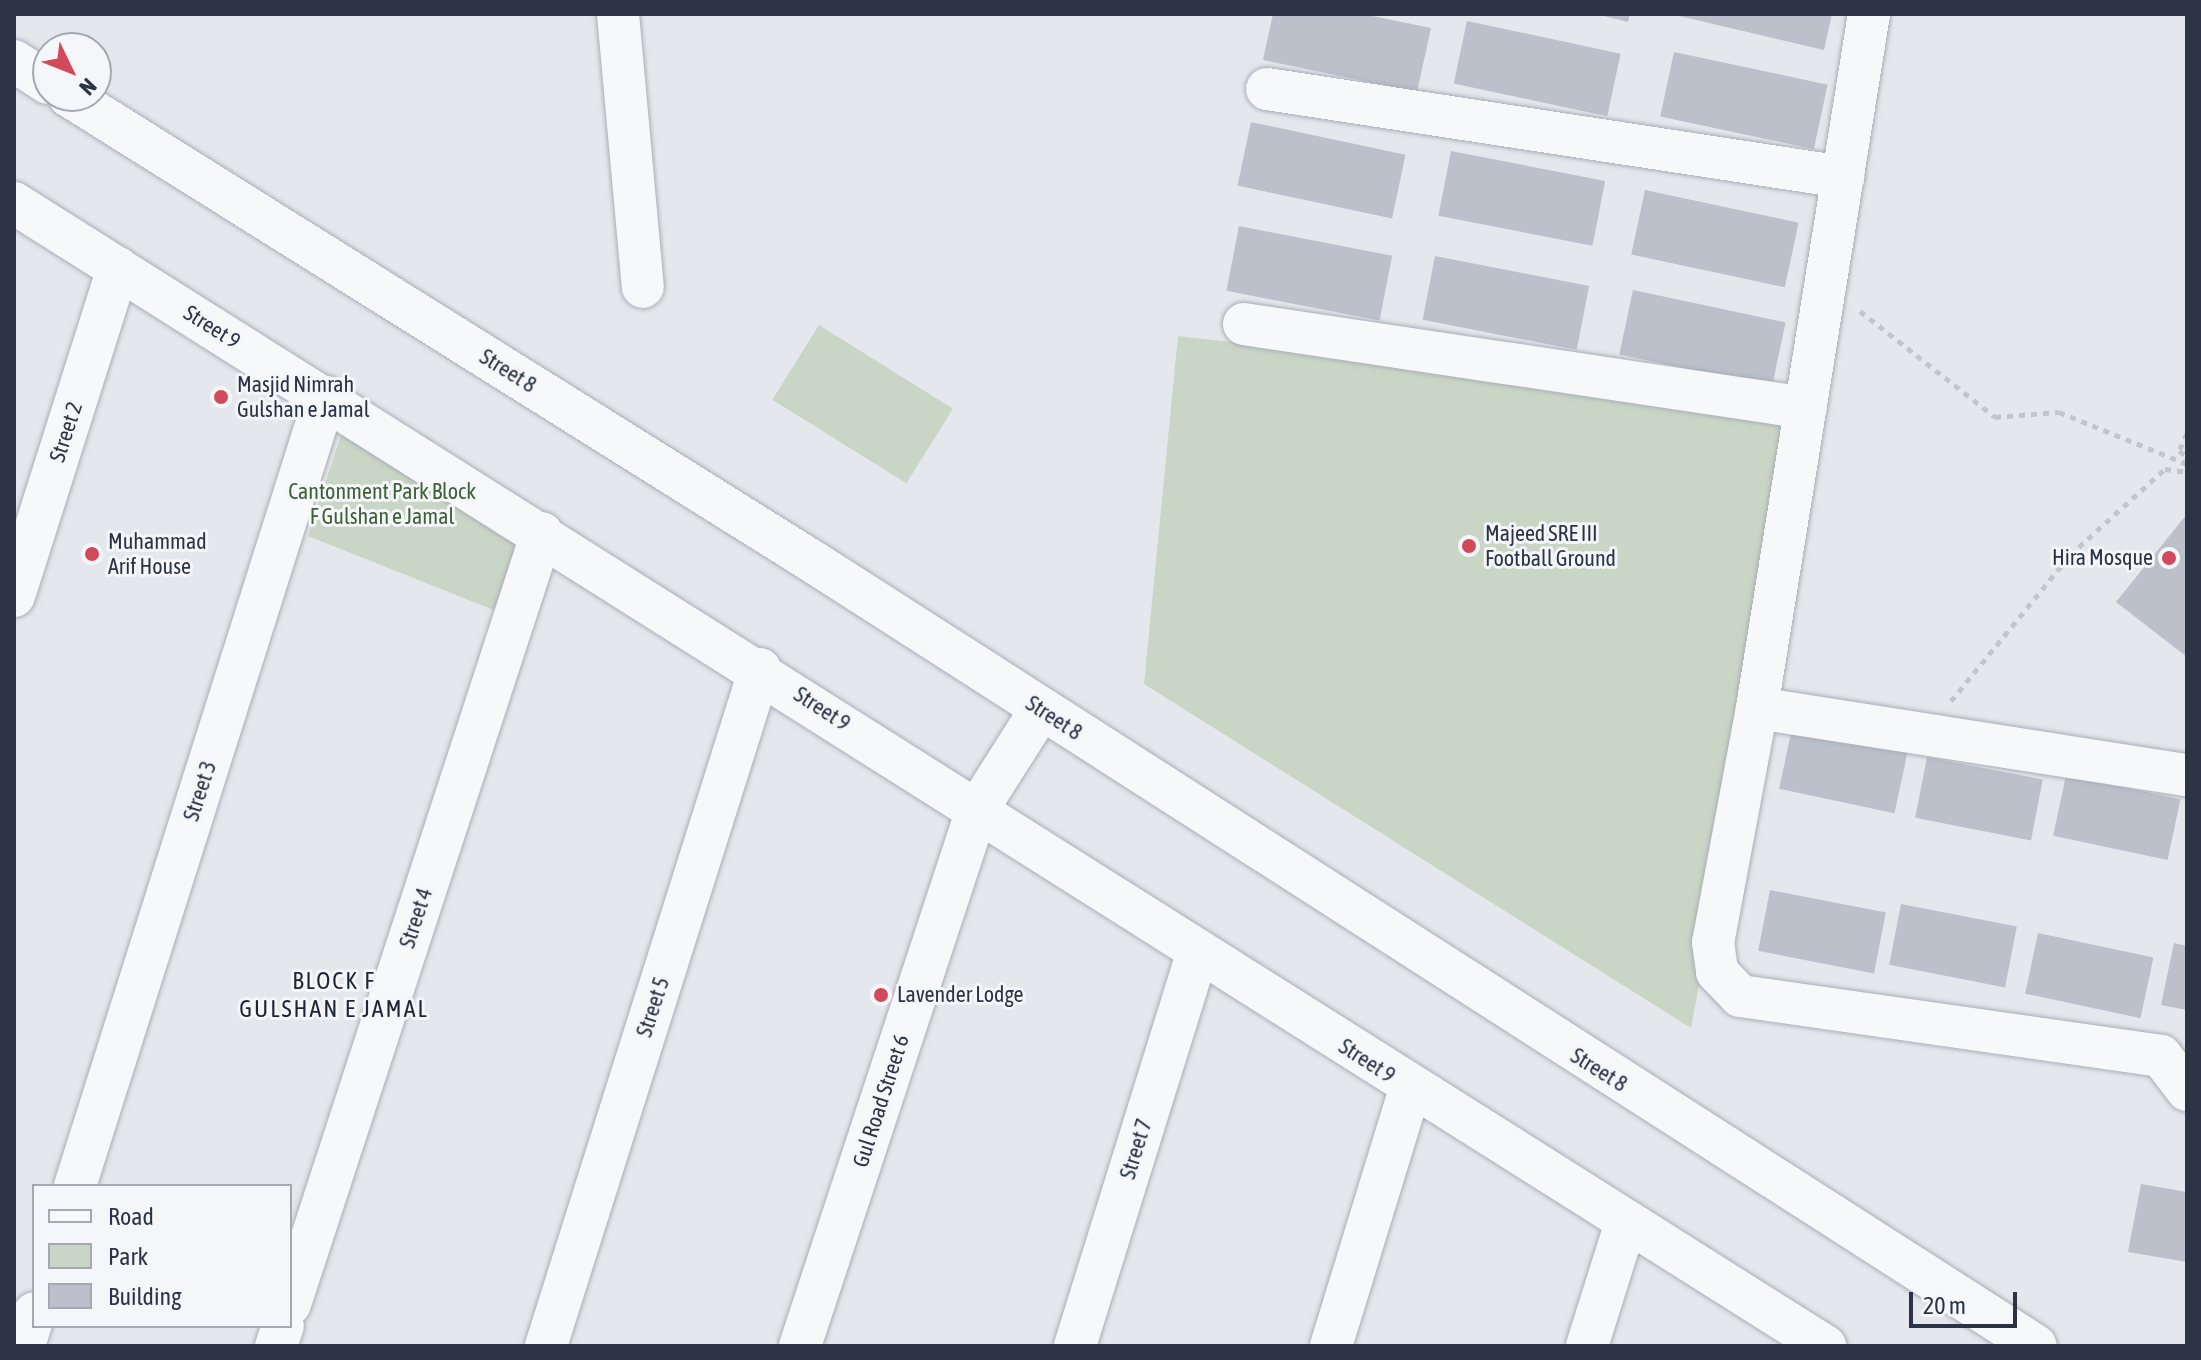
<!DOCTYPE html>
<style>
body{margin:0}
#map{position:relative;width:2201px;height:1360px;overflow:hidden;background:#e4e7ec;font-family:"Asap Condensed",sans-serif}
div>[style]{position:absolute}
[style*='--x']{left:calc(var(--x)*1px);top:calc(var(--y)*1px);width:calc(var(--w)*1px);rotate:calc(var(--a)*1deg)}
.green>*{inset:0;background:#c9d6c5;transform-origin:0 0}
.building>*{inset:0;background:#bbc0ca;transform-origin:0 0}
.path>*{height:5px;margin-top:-2.5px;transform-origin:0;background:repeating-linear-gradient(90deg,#c2c5cb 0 6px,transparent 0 12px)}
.roads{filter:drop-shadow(0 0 2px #a9aeb7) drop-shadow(0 0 2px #a9aeb7)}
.minor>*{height:42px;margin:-21px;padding:0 21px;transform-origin:21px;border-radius:21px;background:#f7f8fa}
.dots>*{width:22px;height:22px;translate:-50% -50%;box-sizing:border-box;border:4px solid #f4f6f9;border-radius:50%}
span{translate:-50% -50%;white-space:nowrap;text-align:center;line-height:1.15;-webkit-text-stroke:6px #f4f6f9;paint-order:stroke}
.street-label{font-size:22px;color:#2b3445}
.poi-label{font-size:22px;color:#2b3445}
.left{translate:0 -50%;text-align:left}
.right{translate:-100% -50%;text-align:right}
.park-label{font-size:22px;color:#3f6138}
.neighbourhood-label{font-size:24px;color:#1d2536;letter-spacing:2px}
.frame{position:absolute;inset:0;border:16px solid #2b3445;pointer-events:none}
.legend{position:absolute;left:32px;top:1184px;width:260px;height:144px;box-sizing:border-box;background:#f4f6f9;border:2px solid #a4a8b1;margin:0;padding:10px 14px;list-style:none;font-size:24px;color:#2b3445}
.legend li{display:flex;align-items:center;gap:16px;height:40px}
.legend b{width:40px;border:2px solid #a4a8b1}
.north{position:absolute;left:32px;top:32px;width:80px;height:80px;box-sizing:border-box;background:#f4f6f9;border:2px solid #a4a8b1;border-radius:50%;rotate:133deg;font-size:22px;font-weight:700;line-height:32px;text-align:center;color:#2b3445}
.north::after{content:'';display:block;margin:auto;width:28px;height:36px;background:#d1495b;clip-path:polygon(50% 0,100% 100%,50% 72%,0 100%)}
.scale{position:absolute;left:1909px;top:1292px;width:108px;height:36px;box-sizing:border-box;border:4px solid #2b3445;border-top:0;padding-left:10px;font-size:24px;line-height:28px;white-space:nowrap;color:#2b3445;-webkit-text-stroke:6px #f4f6f9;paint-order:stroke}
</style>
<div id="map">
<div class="green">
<div style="left:819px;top:325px;width:158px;height:88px;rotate:32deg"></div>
<div style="clip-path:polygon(1178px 336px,1806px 408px,1691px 1028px,1144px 684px)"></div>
<div style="clip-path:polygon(347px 417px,542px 533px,514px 618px,308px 536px)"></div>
</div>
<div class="building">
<div style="clip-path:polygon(1273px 14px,1363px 14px,1431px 28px,1417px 92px,1263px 60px)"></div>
<div style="clip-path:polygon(1596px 14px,1630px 14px,1628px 22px)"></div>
<div style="clip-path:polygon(1671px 14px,1832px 14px,1824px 50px)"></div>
<div style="left:1467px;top:21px;width:157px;height:64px;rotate:12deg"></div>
<div style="left:1674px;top:52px;width:157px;height:66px;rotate:12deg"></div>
<div style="left:1251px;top:122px;width:158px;height:65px;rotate:12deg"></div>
<div style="left:1451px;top:151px;width:157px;height:66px;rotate:11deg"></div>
<div style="left:1645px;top:190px;width:157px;height:66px;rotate:12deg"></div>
<div style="left:1239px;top:226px;width:156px;height:66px;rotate:11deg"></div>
<div style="left:1435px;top:256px;width:157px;height:65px;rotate:11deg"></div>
<div style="left:1633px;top:290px;width:156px;height:66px;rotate:12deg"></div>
<div style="clip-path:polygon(2187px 514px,2187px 657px,2116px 602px)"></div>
<div style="left:1792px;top:728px;width:118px;height:62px;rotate:12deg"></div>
<div style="left:1927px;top:757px;width:118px;height:62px;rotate:11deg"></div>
<div style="left:2066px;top:775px;width:117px;height:62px;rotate:12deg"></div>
<div style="left:1770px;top:890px;width:118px;height:62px;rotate:11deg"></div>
<div style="left:1901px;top:904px;width:118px;height:62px;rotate:11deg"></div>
<div style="left:2038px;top:933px;width:118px;height:62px;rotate:12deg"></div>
<div style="clip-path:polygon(2174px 943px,2187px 946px,2187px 1010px,2161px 1005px)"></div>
<div style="clip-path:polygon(2141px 1184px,2187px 1192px,2187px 1262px,2128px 1252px)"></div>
</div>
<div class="path">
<div style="--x:1860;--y:311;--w:172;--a:38.1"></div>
<div style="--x:1995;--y:417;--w:64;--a:-4.5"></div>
<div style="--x:2059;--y:412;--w:138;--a:22.1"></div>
<div style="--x:2187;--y:433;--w:20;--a:114"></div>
<div style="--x:2179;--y:451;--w:9;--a:32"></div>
<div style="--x:1951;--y:701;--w:188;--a:-50.8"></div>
<div style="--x:2070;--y:555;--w:128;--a:-42.2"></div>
<div style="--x:2165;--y:469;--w:22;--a:8"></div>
</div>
<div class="roads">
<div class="minor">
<div style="--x:618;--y:14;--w:274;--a:84.8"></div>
<div style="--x:1869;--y:14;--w:703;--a:99.17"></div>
<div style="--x:1757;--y:708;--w:238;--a:100.6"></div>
<div style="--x:1713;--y:942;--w:30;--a:82"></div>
<div style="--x:1717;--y:972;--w:33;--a:46"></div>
<div style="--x:1740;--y:996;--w:425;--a:8.1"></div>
<div style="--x:2161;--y:1056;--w:43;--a:52.6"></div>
<div style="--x:14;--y:61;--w:40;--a:32.9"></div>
<div style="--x:1267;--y:89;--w:583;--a:8.69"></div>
<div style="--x:69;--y:96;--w:880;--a:32.05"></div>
<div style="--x:815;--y:563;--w:1450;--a:32.67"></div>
<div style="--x:14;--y:203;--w:2142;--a:32.26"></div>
<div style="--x:1244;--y:324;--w:568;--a:8.5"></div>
<div style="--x:14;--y:596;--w:344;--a:-72.4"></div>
<div style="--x:1757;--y:708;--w:435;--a:8.9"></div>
<div style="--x:75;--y:1186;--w:828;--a:-72.42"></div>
<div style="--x:290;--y:1304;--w:811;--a:-71.9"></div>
<div style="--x:24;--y:1346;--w:34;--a:-73"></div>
<div style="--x:276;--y:1346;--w:21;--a:-71"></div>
<div style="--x:546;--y:1346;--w:710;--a:-72.46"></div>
<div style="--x:800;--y:1346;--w:564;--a:-71.73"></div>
<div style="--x:977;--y:810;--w:120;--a:-57.6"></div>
<div style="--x:1075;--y:1346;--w:413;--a:-72.7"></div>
<div style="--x:1331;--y:1346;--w:269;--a:-72.9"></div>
<div style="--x:1587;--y:1346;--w:130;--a:-72.5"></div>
</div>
</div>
<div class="dots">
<div style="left:221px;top:397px;background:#d1495b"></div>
<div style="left:1469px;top:546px;background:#d1495b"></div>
<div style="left:92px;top:554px;background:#d1495b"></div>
<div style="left:2169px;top:558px;background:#d1495b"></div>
<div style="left:881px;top:995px;background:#d1495b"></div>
</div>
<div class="street-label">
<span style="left:212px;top:327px;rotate:32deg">Street 9</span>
<span style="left:508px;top:371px;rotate:32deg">Street 8</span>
<span style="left:66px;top:432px;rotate:-72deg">Street 2</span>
<span style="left:822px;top:709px;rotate:33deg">Street 9</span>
<span style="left:1054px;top:718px;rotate:33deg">Street 8</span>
<span style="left:200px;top:791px;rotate:-72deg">Street 3</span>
<span style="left:416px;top:918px;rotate:-72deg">Street 4</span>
<span style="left:653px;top:1007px;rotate:-72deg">Street 5</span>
<span style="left:1367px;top:1061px;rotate:33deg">Street 9</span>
<span style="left:1599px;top:1070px;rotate:32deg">Street 8</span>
<span style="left:881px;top:1101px;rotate:-72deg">Gul Road Street 6</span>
<span style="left:1136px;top:1149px;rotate:-73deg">Street 7</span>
</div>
<div class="poi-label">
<span class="left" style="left:237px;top:397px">Masjid Nimrah<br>Gulshan e Jamal</span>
<span class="left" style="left:1485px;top:546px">Majeed SRE III<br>Football Ground</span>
<span class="left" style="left:108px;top:554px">Muhammad<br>Arif House</span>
<span class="right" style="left:2153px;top:558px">Hira Mosque</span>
<span class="left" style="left:897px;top:995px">Lavender Lodge</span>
</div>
<div class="park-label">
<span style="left:382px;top:504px">Cantonment Park Block<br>F Gulshan e Jamal</span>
</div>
<div class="neighbourhood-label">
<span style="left:334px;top:995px">BLOCK F<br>GULSHAN E JAMAL</span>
</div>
<div class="frame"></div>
<ul class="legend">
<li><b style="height:10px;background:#f7f8fa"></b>Road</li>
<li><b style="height:22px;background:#c9d6c5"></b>Park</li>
<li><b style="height:22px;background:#bbc0ca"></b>Building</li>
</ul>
<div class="north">N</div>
<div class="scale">20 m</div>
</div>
